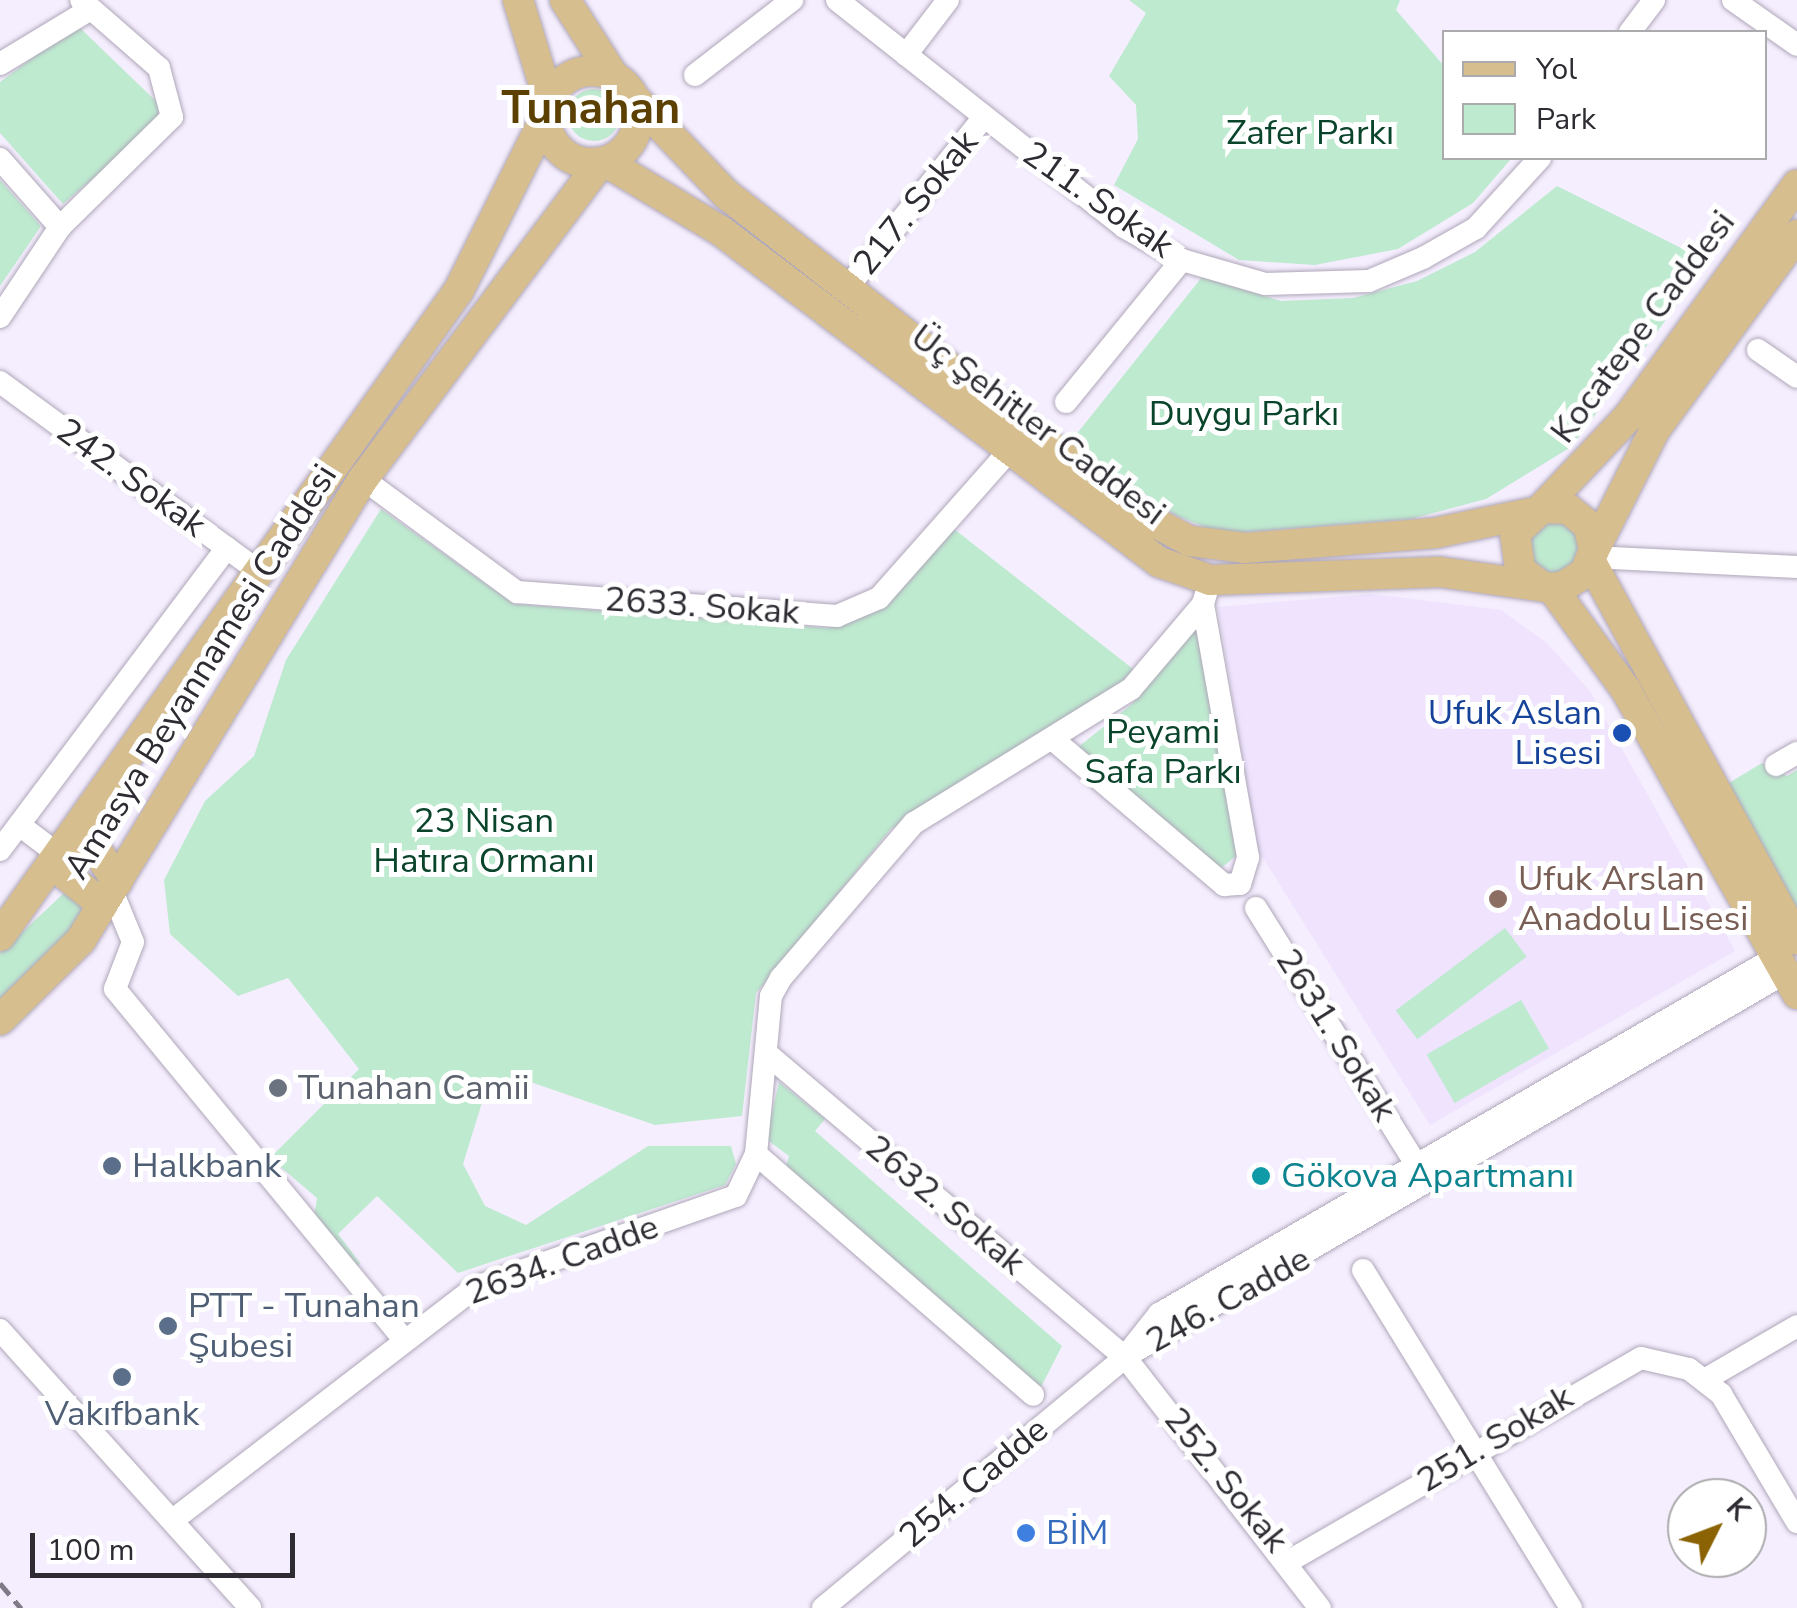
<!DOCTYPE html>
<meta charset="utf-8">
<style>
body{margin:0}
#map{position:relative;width:1797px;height:1608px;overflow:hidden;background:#f5eefe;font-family:"Nunito Sans",sans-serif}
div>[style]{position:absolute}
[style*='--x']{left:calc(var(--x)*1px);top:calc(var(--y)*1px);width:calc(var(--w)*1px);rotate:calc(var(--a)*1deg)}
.built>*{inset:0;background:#efe3fe}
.green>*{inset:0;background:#beead0;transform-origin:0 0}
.round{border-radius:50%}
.roads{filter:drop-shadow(0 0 2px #afa7b9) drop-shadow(0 0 2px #afa7b9)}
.minor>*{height:22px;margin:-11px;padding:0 11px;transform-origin:11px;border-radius:11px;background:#fff}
.major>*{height:30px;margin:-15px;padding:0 15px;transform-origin:15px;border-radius:15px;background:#d6be8f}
.major>.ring{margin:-15px;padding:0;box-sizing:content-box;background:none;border:30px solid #d6be8f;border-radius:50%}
.rail>*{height:5px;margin-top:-2.5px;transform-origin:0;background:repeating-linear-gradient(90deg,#7f7a85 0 15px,transparent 0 23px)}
.dots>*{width:28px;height:28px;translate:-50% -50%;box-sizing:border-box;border:5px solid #fff;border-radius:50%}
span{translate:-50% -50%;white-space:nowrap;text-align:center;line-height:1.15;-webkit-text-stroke:10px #fff;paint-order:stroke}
.park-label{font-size:35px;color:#09442b}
.street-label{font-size:35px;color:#2e2b32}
.transit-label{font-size:35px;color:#164399}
.right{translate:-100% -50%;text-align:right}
.education-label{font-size:35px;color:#785e54}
.left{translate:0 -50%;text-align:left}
.worship-label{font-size:35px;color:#5b616d}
.service-label{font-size:35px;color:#4e5e75}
.culture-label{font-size:35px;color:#0d838f}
.shop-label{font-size:35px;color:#366cbe}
.district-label{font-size:45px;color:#5c4002;font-weight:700}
.legend{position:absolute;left:1442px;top:30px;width:325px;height:130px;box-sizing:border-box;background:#fff;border:2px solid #abaaad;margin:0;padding:12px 18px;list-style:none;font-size:30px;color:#2e2b32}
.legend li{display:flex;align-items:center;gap:20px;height:50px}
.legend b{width:50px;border:2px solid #abaaad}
.north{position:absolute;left:1667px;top:1478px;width:100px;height:100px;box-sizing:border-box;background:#fff;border:2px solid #abaaad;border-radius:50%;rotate:48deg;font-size:28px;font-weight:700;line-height:40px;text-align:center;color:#2e2b32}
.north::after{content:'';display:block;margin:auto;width:35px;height:45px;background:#8b6304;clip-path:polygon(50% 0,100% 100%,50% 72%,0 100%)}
.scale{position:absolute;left:30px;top:1533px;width:265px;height:45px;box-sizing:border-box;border:5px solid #2e2b32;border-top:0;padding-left:12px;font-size:30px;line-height:35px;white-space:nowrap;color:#2e2b32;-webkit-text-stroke:8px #fff;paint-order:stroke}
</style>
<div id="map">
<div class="built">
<div style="clip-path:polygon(1372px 594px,1501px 610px,1547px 643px,1589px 690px,1735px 951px,1430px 1125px,1257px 848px,1218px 607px)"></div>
</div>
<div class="green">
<div style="clip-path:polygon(1129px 0,1400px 0,1396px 10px,1444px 66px,1444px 158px,1511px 159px,1473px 203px,1398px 249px,1315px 265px,1239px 260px,1114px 185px,1138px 139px,1136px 105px,1109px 76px,1146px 13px)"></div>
<div style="clip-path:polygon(77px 25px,159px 104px,158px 123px,63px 204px,0 133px,0 82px)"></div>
<div class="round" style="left:568px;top:89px;width:52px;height:52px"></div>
<div style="clip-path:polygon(0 180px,41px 226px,0 286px)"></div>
<div style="clip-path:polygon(1557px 186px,1709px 262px,1571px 447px,1486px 499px,1411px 519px,1222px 534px,1175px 515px,1071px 441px,1202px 277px,1281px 301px,1353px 298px,1417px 281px,1475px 252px)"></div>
<div style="clip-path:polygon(381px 509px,514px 604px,828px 628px,876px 612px,954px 529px,1137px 672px,1013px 759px,891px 829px,756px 993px,742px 1116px,655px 1125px,516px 1077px,484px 1096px,463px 1164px,485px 1206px,526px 1225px,648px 1146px,731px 1146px,736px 1164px,725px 1185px,458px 1273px,377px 1196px,338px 1234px,360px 1263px,355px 1271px,314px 1218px,317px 1198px,270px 1158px,359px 1069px,288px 978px,238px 996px,170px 934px,164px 880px,205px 801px,254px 756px,286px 660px)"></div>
<div class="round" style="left:1529px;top:521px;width:52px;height:52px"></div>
<div style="clip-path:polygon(1196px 628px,1241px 852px,1221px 868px,1077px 748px,1132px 704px)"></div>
<div style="clip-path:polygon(1762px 763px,1787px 776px,1797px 770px,1797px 915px,1724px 786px)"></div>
<div style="clip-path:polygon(64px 893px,81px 904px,82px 919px,0 1008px,0 953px)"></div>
<div style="left:1505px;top:928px;width:36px;height:137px;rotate:53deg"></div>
<div style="left:1521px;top:1000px;width:56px;height:109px;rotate:60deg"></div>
<div style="clip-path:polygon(779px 1082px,825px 1119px,815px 1131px,1062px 1346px,1040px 1389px,786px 1167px,789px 1156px,766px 1139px)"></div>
</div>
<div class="roads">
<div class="minor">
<div style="--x:837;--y:0;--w:366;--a:38.3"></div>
<div style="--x:1124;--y:227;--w:67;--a:29.6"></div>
<div style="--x:1182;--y:260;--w:86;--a:16.1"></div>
<div style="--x:1265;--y:284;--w:104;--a:-1.7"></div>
<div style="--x:1369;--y:281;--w:59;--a:-23.1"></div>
<div style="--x:1423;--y:258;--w:61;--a:-29.5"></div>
<div style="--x:1476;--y:228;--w:95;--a:-47.6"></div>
<div style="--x:1733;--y:0;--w:78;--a:35.1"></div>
<div style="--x:1630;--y:32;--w:40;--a:-53"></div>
<div style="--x:906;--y:55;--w:69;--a:-52.6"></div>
<div style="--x:0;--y:64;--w:100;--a:-31.2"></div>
<div style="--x:695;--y:75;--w:123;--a:-37.7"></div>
<div style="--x:0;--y:159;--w:91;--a:48.6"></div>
<div style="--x:847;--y:288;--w:219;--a:-51.3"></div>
<div style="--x:0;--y:317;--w:108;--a:-56.3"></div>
<div style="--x:60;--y:227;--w:157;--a:-44.5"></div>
<div style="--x:172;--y:117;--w:51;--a:-104.9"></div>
<div style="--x:159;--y:68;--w:103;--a:-138.9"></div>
<div style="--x:1758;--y:350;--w:47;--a:34.7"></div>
<div style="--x:0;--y:382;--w:325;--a:36.2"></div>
<div style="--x:1066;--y:402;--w:183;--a:-50.8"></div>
<div style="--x:363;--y:479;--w:191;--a:36.3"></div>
<div style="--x:517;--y:592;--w:321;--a:4.3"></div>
<div style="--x:837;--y:616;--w:46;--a:-23.2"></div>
<div style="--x:879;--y:598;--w:195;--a:-48.5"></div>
<div style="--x:1592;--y:557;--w:205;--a:2.8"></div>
<div style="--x:1056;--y:742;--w:221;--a:40.4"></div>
<div style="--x:1224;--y:885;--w:16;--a:-4"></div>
<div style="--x:1240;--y:884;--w:28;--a:-73"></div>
<div style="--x:1248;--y:857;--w:257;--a:-100.1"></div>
<div style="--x:1776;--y:765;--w:24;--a:-30"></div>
<div style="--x:22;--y:827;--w:51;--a:37.1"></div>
<div style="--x:0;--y:850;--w:378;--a:-53.1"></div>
<div style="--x:112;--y:891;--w:55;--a:67.6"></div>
<div style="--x:133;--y:942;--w:50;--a:111"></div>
<div style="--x:115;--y:989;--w:451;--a:50.5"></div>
<div style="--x:1256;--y:908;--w:300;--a:58"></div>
<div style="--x:766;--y:1053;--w:470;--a:40.3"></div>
<div style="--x:1125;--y:1357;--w:318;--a:52.2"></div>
<div style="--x:756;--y:1154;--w:367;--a:41"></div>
<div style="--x:1363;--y:1270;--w:397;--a:58.4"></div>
<div style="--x:0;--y:1330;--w:374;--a:48"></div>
<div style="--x:1128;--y:1355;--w:760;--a:-30.18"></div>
<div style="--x:1706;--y:1379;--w:105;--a:-30.2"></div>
<div style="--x:173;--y:1520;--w:382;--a:-37.6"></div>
<div style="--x:476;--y:1287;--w:275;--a:-19.3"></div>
<div style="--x:736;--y:1196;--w:47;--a:-64.5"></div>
<div style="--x:756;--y:1154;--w:159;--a:-84.6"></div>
<div style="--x:771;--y:996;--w:21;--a:-61"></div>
<div style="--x:781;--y:978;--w:204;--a:-49.4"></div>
<div style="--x:914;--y:823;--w:255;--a:-31.7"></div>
<div style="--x:1131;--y:689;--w:111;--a:-49.7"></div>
<div style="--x:1203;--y:604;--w:25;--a:-74"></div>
<div style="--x:1291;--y:1560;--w:404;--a:-30"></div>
<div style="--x:1641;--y:1358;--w:49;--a:12.9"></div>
<div style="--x:1689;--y:1369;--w:41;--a:38"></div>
<div style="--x:1721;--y:1394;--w:149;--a:59.3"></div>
<div style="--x:823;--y:1608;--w:393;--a:-39.7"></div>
<div style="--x:1125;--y:1357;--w:55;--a:-51.7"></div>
<div style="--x:1159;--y:1314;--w:713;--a:-30.05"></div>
</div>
<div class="major">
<div style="--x:518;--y:0;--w:106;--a:72.9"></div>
<div style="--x:565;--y:0;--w:89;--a:57.4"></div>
<div class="ring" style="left:546px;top:71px;width:62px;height:62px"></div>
<div style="--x:635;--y:99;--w:132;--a:46.2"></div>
<div style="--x:726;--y:194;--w:518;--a:37.87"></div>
<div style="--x:1135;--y:512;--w:62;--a:27.8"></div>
<div style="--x:1190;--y:541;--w:55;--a:7.3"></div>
<div style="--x:1245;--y:548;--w:191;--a:-4.5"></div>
<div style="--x:1435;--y:533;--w:98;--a:-11.8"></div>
<div style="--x:606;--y:162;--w:134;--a:31"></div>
<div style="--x:721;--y:231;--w:549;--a:37.08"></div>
<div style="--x:1159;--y:562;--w:54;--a:19.4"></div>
<div style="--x:1210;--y:580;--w:230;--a:-2"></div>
<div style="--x:1440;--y:572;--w:113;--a:8.1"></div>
<div style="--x:1552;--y:588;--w:12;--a:-9"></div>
<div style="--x:1564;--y:586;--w:25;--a:-32"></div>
<div style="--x:1585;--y:573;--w:25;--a:-69"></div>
<div style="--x:1594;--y:550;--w:26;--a:-103"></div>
<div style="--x:1588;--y:525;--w:26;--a:-141"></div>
<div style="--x:1568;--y:509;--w:26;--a:-178"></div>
<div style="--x:1542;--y:508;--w:37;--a:137"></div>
<div style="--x:1515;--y:533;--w:37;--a:82"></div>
<div style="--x:1520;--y:570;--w:25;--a:37"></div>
<div style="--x:1542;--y:508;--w:127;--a:-46.6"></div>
<div style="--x:1629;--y:416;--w:286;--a:-54"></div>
<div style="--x:1594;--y:550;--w:133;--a:-63.2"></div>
<div style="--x:1654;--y:431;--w:243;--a:-53.9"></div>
<div style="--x:1591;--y:562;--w:430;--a:61.4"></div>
<div style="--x:1552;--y:588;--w:126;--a:54"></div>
<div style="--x:1626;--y:690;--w:349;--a:60.6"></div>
<div style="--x:76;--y:840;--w:25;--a:29"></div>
<div style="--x:98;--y:852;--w:36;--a:58"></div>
<div style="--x:56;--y:867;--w:60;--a:39"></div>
<div style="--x:0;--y:936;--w:792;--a:-54.61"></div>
<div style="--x:459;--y:290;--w:195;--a:-63.4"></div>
<div style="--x:0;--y:1020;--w:114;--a:-44.6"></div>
<div style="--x:81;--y:940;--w:540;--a:-58.55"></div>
<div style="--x:363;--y:479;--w:396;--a:-53.1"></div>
</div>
</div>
<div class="rail">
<div style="--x:0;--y:1583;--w:33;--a:50"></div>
</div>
<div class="dots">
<div style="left:1622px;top:733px;background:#1a4fb4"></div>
<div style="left:1498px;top:899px;background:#8d6e63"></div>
<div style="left:278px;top:1088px;background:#6b7280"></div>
<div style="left:112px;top:1166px;background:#5c6f8a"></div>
<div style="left:1261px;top:1176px;background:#0f9aa8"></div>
<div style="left:168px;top:1326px;background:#5c6f8a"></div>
<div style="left:122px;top:1377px;background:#5c6f8a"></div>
<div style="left:1026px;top:1533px;background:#3f7fe0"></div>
</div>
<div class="park-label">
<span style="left:1310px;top:133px">Zafer Parkı</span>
<span style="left:1244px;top:414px">Duygu Parkı</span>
<span style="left:1163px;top:752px">Peyami<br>Safa Parkı</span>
<span style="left:484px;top:841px">23 Nisan<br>Hatıra Ormanı</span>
</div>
<div class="street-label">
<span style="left:1098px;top:200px;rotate:35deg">211. Sokak</span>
<span style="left:916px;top:203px;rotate:-51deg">217. Sokak</span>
<span style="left:1643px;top:327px;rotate:-53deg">Kocatepe Caddesi</span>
<span style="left:1038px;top:425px;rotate:37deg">Üç Şehitler Caddesi</span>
<span style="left:131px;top:478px;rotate:36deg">242. Sokak</span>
<span style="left:702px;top:606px;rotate:4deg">2633. Sokak</span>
<span style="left:201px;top:672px;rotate:-58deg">Amasya Beyannamesi Caddesi</span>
<span style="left:1336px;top:1035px;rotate:58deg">2631. Sokak</span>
<span style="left:945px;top:1205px;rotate:40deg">2632. Sokak</span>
<span style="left:562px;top:1260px;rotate:-20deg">2634. Cadde</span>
<span style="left:1228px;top:1300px;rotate:-29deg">246. Cadde</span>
<span style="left:1495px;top:1439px;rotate:-31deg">251. Sokak</span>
<span style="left:1226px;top:1480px;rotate:51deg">252. Sokak</span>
<span style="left:974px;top:1483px;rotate:-40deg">254. Cadde</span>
</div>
<div class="transit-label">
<span class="right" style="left:1602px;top:733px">Ufuk Aslan<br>Lisesi</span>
</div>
<div class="education-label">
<span class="left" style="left:1518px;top:899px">Ufuk Arslan<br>Anadolu Lisesi</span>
</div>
<div class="worship-label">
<span class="left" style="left:298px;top:1088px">Tunahan Camii</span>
</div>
<div class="service-label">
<span class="left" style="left:132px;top:1166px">Halkbank</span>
<span class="left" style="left:188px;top:1326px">PTT - Tunahan<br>Şubesi</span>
<span style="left:122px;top:1414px">Vakıfbank</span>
</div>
<div class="culture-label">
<span class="left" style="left:1281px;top:1176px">Gökova Apartmanı</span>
</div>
<div class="shop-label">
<span class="left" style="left:1046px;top:1533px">BİM</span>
</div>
<div class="district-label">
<span style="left:591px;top:109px">Tunahan</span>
</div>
<ul class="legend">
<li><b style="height:12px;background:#d6be8f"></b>Yol</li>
<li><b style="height:28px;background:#beead0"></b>Park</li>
</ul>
<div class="north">K</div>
<div class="scale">100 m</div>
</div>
